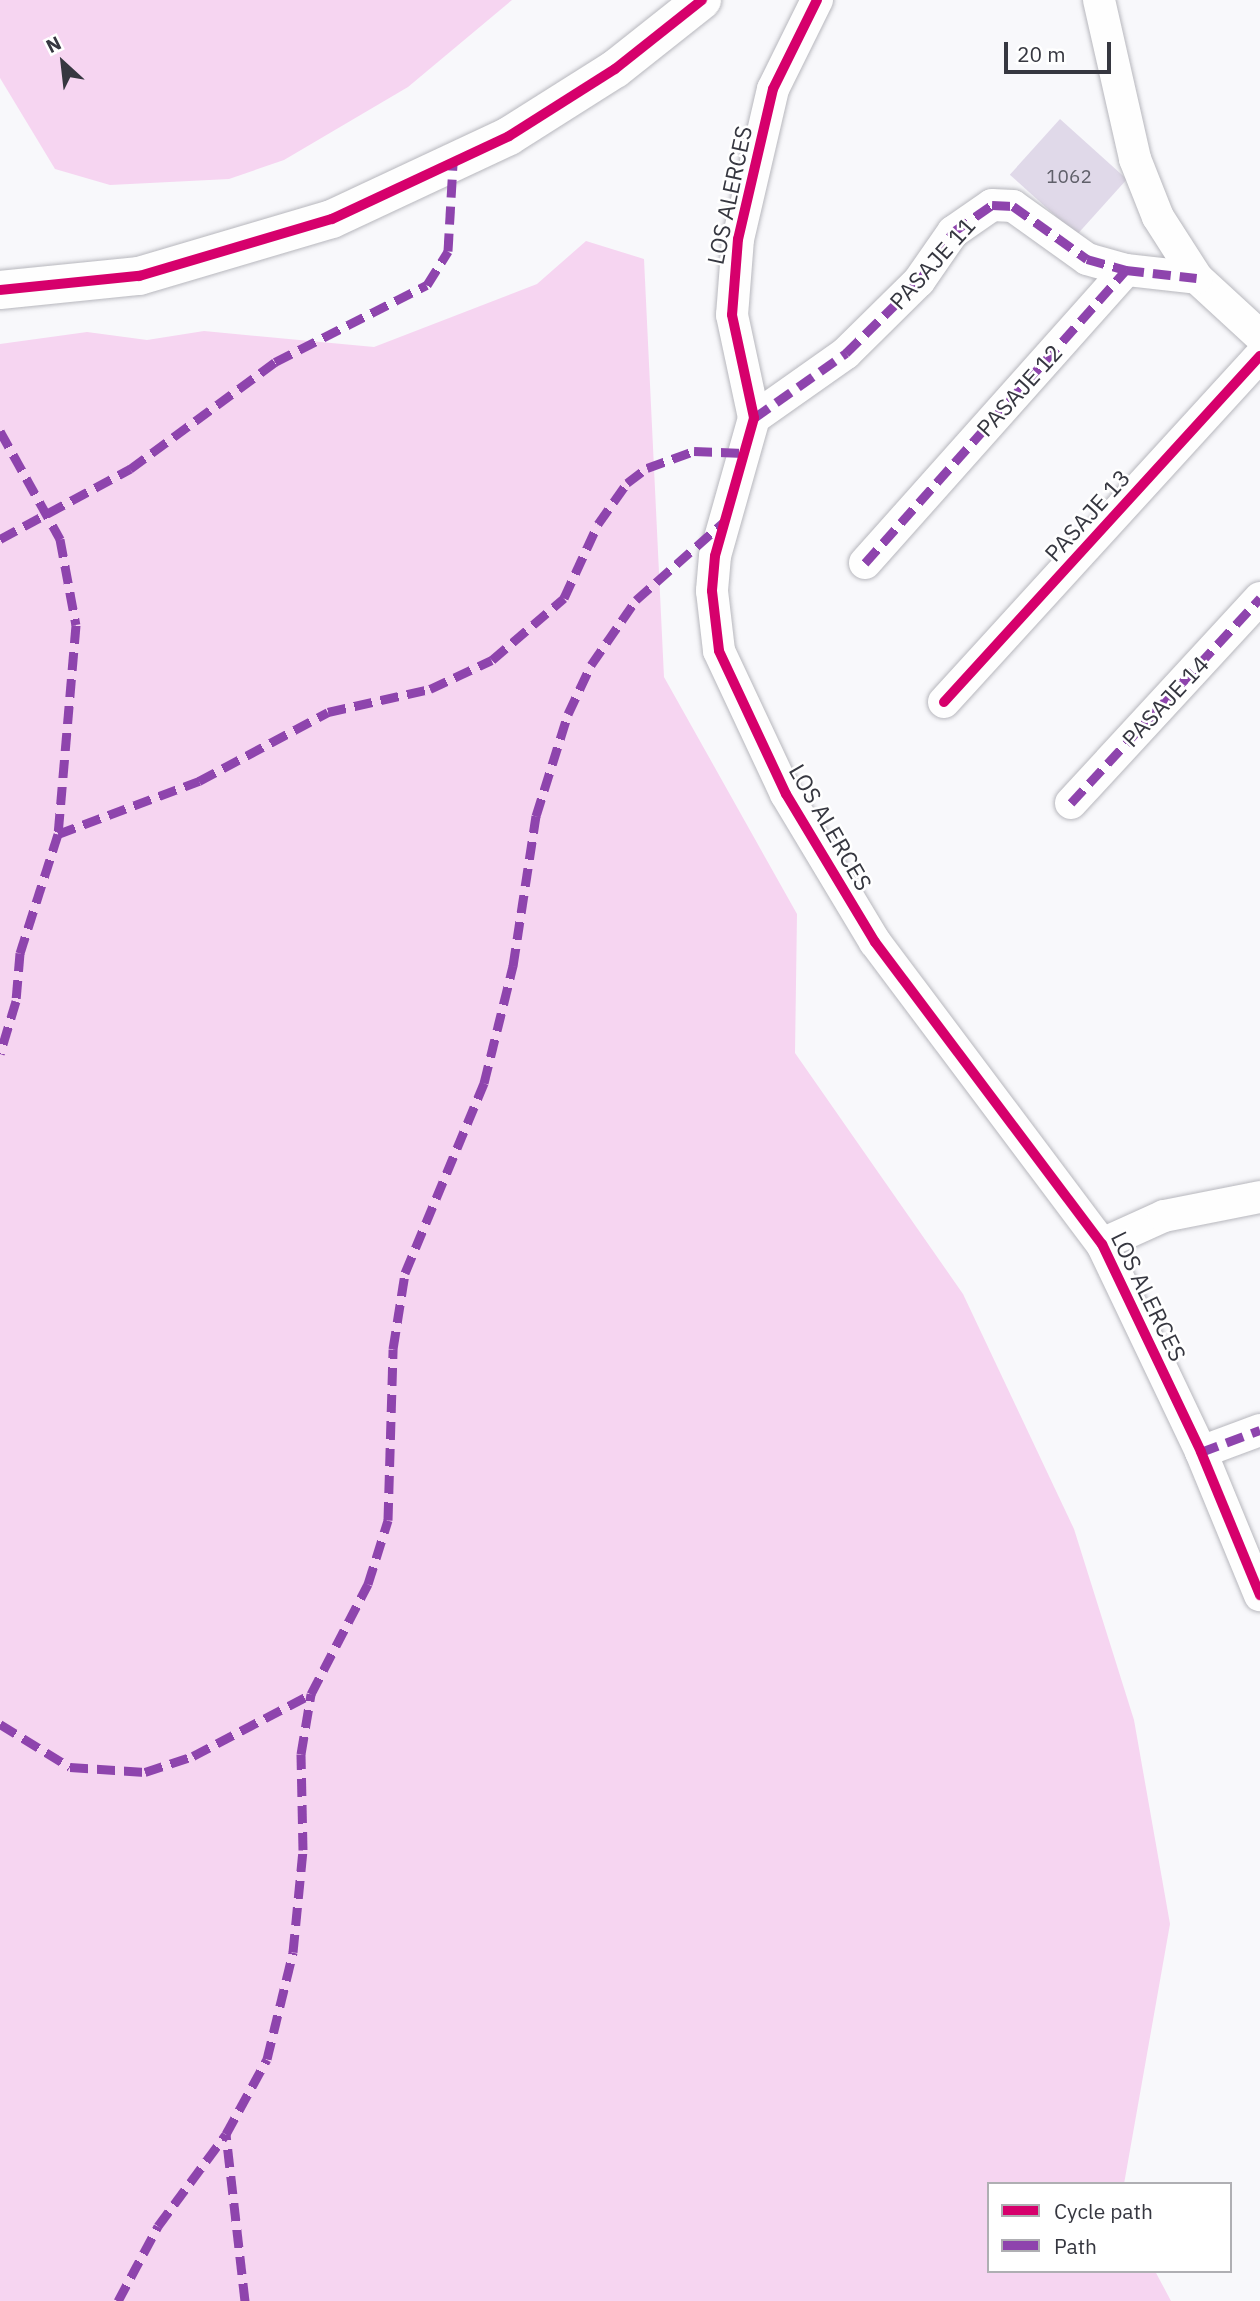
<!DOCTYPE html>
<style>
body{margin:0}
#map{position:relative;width:1260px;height:2301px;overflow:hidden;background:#f8f8fb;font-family:"IBM Plex Sans",sans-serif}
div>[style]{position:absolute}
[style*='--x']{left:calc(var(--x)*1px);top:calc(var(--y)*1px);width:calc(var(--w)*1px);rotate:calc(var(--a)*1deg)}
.green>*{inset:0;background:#f6d5f1}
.building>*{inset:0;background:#e0d9e9;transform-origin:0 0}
.roads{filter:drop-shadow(0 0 2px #b7b7bd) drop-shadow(0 0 2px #b7b7bd)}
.street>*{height:32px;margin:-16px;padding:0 16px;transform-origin:16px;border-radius:16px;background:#fefefe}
.secondary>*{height:38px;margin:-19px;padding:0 19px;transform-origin:19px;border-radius:19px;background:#fefefe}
.quiet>*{height:9px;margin-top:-4.5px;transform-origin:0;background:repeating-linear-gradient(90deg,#8e44ad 0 18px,transparent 0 27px)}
.cycleway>*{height:10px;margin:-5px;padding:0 5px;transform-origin:5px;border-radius:5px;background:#d6006c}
span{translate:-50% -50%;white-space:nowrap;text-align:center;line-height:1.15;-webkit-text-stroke:5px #fff;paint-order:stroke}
.number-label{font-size:19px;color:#60606a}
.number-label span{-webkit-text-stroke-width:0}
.street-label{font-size:23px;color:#363740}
.legend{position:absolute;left:987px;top:2182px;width:245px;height:91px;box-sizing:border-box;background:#fff;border:2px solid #afafb3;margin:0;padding:9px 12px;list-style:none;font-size:21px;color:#363740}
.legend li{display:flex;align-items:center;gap:14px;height:35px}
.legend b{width:35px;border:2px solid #afafb3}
.north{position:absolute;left:28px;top:28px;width:70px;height:70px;-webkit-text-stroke:5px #fff;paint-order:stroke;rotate:333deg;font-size:19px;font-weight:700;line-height:28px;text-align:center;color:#363740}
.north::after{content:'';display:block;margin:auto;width:24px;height:32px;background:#363740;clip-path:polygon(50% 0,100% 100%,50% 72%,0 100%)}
.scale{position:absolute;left:1004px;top:42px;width:107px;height:32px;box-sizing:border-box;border:4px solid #363740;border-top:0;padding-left:9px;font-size:21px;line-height:24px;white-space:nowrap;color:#363740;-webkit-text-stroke:5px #fff;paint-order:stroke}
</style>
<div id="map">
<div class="green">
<div style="clip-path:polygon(0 0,512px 0,408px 87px,284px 160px,229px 179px,110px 185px,55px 169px,0 78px)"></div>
<div style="clip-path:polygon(586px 241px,644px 259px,664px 677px,797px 914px,795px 1053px,963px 1294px,1074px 1529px,1134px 1720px,1170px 1924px,1124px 2184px,989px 2184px,989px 2271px,1155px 2271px,1171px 2301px,0 2301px,0 344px,87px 332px,147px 340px,204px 331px,374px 347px,537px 284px)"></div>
</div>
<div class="building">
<div style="left:1060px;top:119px;width:90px;height:75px;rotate:42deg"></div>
</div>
<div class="roads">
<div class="street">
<div style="--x:817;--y:0;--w:99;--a:116.3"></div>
<div style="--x:773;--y:89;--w:154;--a:103.1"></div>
<div style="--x:738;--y:239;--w:76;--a:94.5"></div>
<div style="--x:732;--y:315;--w:105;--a:77.9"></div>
<div style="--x:754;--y:418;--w:143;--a:105.8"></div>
<div style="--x:715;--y:556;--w:35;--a:95"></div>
<div style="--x:712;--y:591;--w:60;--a:83.3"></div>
<div style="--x:719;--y:651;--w:158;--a:64.9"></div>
<div style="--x:786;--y:794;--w:173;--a:59"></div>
<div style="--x:875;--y:942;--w:378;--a:53.1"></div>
<div style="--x:1102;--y:1244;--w:230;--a:64.5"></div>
<div style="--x:1201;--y:1452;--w:155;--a:67.6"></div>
<div style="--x:1099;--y:0;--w:163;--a:77.2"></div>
<div style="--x:1135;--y:159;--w:62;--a:68.4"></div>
<div style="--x:1158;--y:217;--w:72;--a:57.4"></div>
<div style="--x:1197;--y:278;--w:86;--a:42.6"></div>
<div style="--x:754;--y:418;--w:113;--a:-35.2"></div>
<div style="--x:846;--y:353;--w:103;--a:-44.6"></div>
<div style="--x:919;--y:281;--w:60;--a:-55.2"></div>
<div style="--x:953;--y:232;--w:47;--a:-34.7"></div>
<div style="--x:992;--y:205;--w:21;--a:3"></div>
<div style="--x:1013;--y:206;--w:91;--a:35.6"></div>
<div style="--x:1087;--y:259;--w:41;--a:15.8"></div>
<div style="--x:865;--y:563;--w:392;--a:-48.3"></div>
<div style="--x:1126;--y:270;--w:71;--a:6.4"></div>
<div style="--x:944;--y:702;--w:469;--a:-47.6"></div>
<div style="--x:1071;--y:803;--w:279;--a:-47.3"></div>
<div style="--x:1102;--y:1244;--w:68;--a:-24.3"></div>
<div style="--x:1164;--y:1216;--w:98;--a:-11.2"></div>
<div style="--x:1201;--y:1452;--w:63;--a:-20.4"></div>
</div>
<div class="secondary">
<div style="--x:0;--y:290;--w:140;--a:-5.8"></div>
<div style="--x:139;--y:276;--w:201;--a:-16.5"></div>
<div style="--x:332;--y:219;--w:195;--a:-25.1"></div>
<div style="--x:509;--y:136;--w:125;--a:-32.3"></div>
<div style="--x:615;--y:69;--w:111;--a:-38.4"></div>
</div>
</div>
<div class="quiet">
<div style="--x:754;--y:418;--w:113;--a:-35.2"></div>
<div style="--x:846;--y:353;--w:103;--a:-44.6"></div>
<div style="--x:919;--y:281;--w:60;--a:-55.2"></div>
<div style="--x:953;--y:232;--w:47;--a:-34.7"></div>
<div style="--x:992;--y:205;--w:21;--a:3"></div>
<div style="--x:1013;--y:206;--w:91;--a:35.6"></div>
<div style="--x:1087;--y:259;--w:41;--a:15.8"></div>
<div style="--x:0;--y:431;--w:124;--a:60.9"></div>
<div style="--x:60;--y:539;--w:87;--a:79.5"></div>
<div style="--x:76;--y:625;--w:210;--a:94.9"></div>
<div style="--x:58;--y:834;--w:125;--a:107.7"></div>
<div style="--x:20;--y:953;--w:48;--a:94.8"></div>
<div style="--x:16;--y:1001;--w:55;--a:106.8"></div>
<div style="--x:0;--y:539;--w:148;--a:-28.3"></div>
<div style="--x:130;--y:469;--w:180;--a:-36.4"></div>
<div style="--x:275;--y:362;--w:170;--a:-26.9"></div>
<div style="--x:427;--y:285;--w:40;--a:-58"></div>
<div style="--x:448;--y:251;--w:87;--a:-86.7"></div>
<div style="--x:865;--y:563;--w:392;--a:-48.3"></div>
<div style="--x:1126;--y:270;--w:71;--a:6.4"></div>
<div style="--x:1071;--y:803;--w:279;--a:-47.3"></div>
<div style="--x:58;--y:834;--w:151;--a:-20.6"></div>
<div style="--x:199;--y:781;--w:146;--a:-28.1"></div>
<div style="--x:328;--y:712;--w:105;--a:-12.7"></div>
<div style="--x:430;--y:689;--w:68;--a:-25.1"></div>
<div style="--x:492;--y:660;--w:95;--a:-40.7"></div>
<div style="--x:564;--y:598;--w:81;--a:-65.3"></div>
<div style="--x:598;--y:524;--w:50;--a:-54.7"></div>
<div style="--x:627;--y:483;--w:25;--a:-37"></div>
<div style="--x:647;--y:468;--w:50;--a:-19.9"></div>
<div style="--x:694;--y:451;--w:50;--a:2.3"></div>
<div style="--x:1201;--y:1452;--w:63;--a:-20.4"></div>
<div style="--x:0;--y:1724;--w:82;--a:31.6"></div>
<div style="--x:70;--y:1767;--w:75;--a:3.8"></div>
<div style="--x:145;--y:1772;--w:51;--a:-18.4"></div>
<div style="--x:193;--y:1756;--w:133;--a:-27.7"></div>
<div style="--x:118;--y:2301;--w:85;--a:-61.9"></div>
<div style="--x:158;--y:2226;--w:114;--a:-53.5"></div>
<div style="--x:245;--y:2301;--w:168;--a:-96.5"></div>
<div style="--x:226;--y:2134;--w:85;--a:-61.3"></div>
<div style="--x:267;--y:2059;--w:110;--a:-76.3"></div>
<div style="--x:293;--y:1952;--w:102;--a:-84.4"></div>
<div style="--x:303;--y:1850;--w:96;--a:-91.2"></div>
<div style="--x:301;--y:1754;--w:61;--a:-80.5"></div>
<div style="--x:311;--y:1694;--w:124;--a:-62.6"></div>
<div style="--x:368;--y:1584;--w:67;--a:-72.6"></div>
<div style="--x:388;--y:1520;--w:171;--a:-88.3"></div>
<div style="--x:393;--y:1349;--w:77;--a:-81"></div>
<div style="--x:405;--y:1273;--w:206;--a:-67.4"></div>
<div style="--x:484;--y:1083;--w:121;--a:-76.1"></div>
<div style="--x:513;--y:966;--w:152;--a:-81.3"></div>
<div style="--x:536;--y:816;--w:107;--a:-72.6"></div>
<div style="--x:568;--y:714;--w:54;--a:-64.9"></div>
<div style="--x:591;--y:665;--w:79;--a:-55.3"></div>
<div style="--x:636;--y:600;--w:118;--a:-41.6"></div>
</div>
<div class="cycleway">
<div style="--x:817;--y:0;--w:99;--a:116.3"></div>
<div style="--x:773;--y:89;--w:154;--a:103.1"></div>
<div style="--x:738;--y:239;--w:76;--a:94.5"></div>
<div style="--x:732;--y:315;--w:105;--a:77.9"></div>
<div style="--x:754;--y:418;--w:143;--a:105.8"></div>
<div style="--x:715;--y:556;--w:35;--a:95"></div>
<div style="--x:712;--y:591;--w:60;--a:83.3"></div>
<div style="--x:719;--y:651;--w:158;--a:64.9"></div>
<div style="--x:786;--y:794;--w:173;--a:59"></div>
<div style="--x:875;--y:942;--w:378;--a:53.1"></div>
<div style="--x:1102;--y:1244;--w:230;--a:64.5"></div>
<div style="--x:1201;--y:1452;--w:155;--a:67.6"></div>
<div style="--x:0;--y:290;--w:140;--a:-5.8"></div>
<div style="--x:139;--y:276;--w:201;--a:-16.5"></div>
<div style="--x:332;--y:219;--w:195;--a:-25.1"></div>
<div style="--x:509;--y:136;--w:125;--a:-32.3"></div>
<div style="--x:615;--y:69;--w:111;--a:-38.4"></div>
<div style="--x:944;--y:702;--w:469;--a:-47.6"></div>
</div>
<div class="number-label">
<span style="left:1069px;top:177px">1062</span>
</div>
<div class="street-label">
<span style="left:729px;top:195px;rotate:-78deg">LOS ALERCES</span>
<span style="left:932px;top:263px;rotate:-48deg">PASAJE 11</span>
<span style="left:1019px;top:390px;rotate:-48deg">PASAJE 12</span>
<span style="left:1087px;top:515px;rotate:-48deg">PASAJE 13</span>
<span style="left:1165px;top:701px;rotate:-47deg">PASAJE 14</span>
<span style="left:831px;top:827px;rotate:60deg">LOS ALERCES</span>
<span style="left:1149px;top:1296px;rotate:64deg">LOS ALERCES</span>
</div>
<ul class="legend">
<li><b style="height:9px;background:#d6006c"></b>Cycle path</li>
<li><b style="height:9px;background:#8e44ad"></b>Path</li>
</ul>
<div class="north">N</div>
<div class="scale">20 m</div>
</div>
